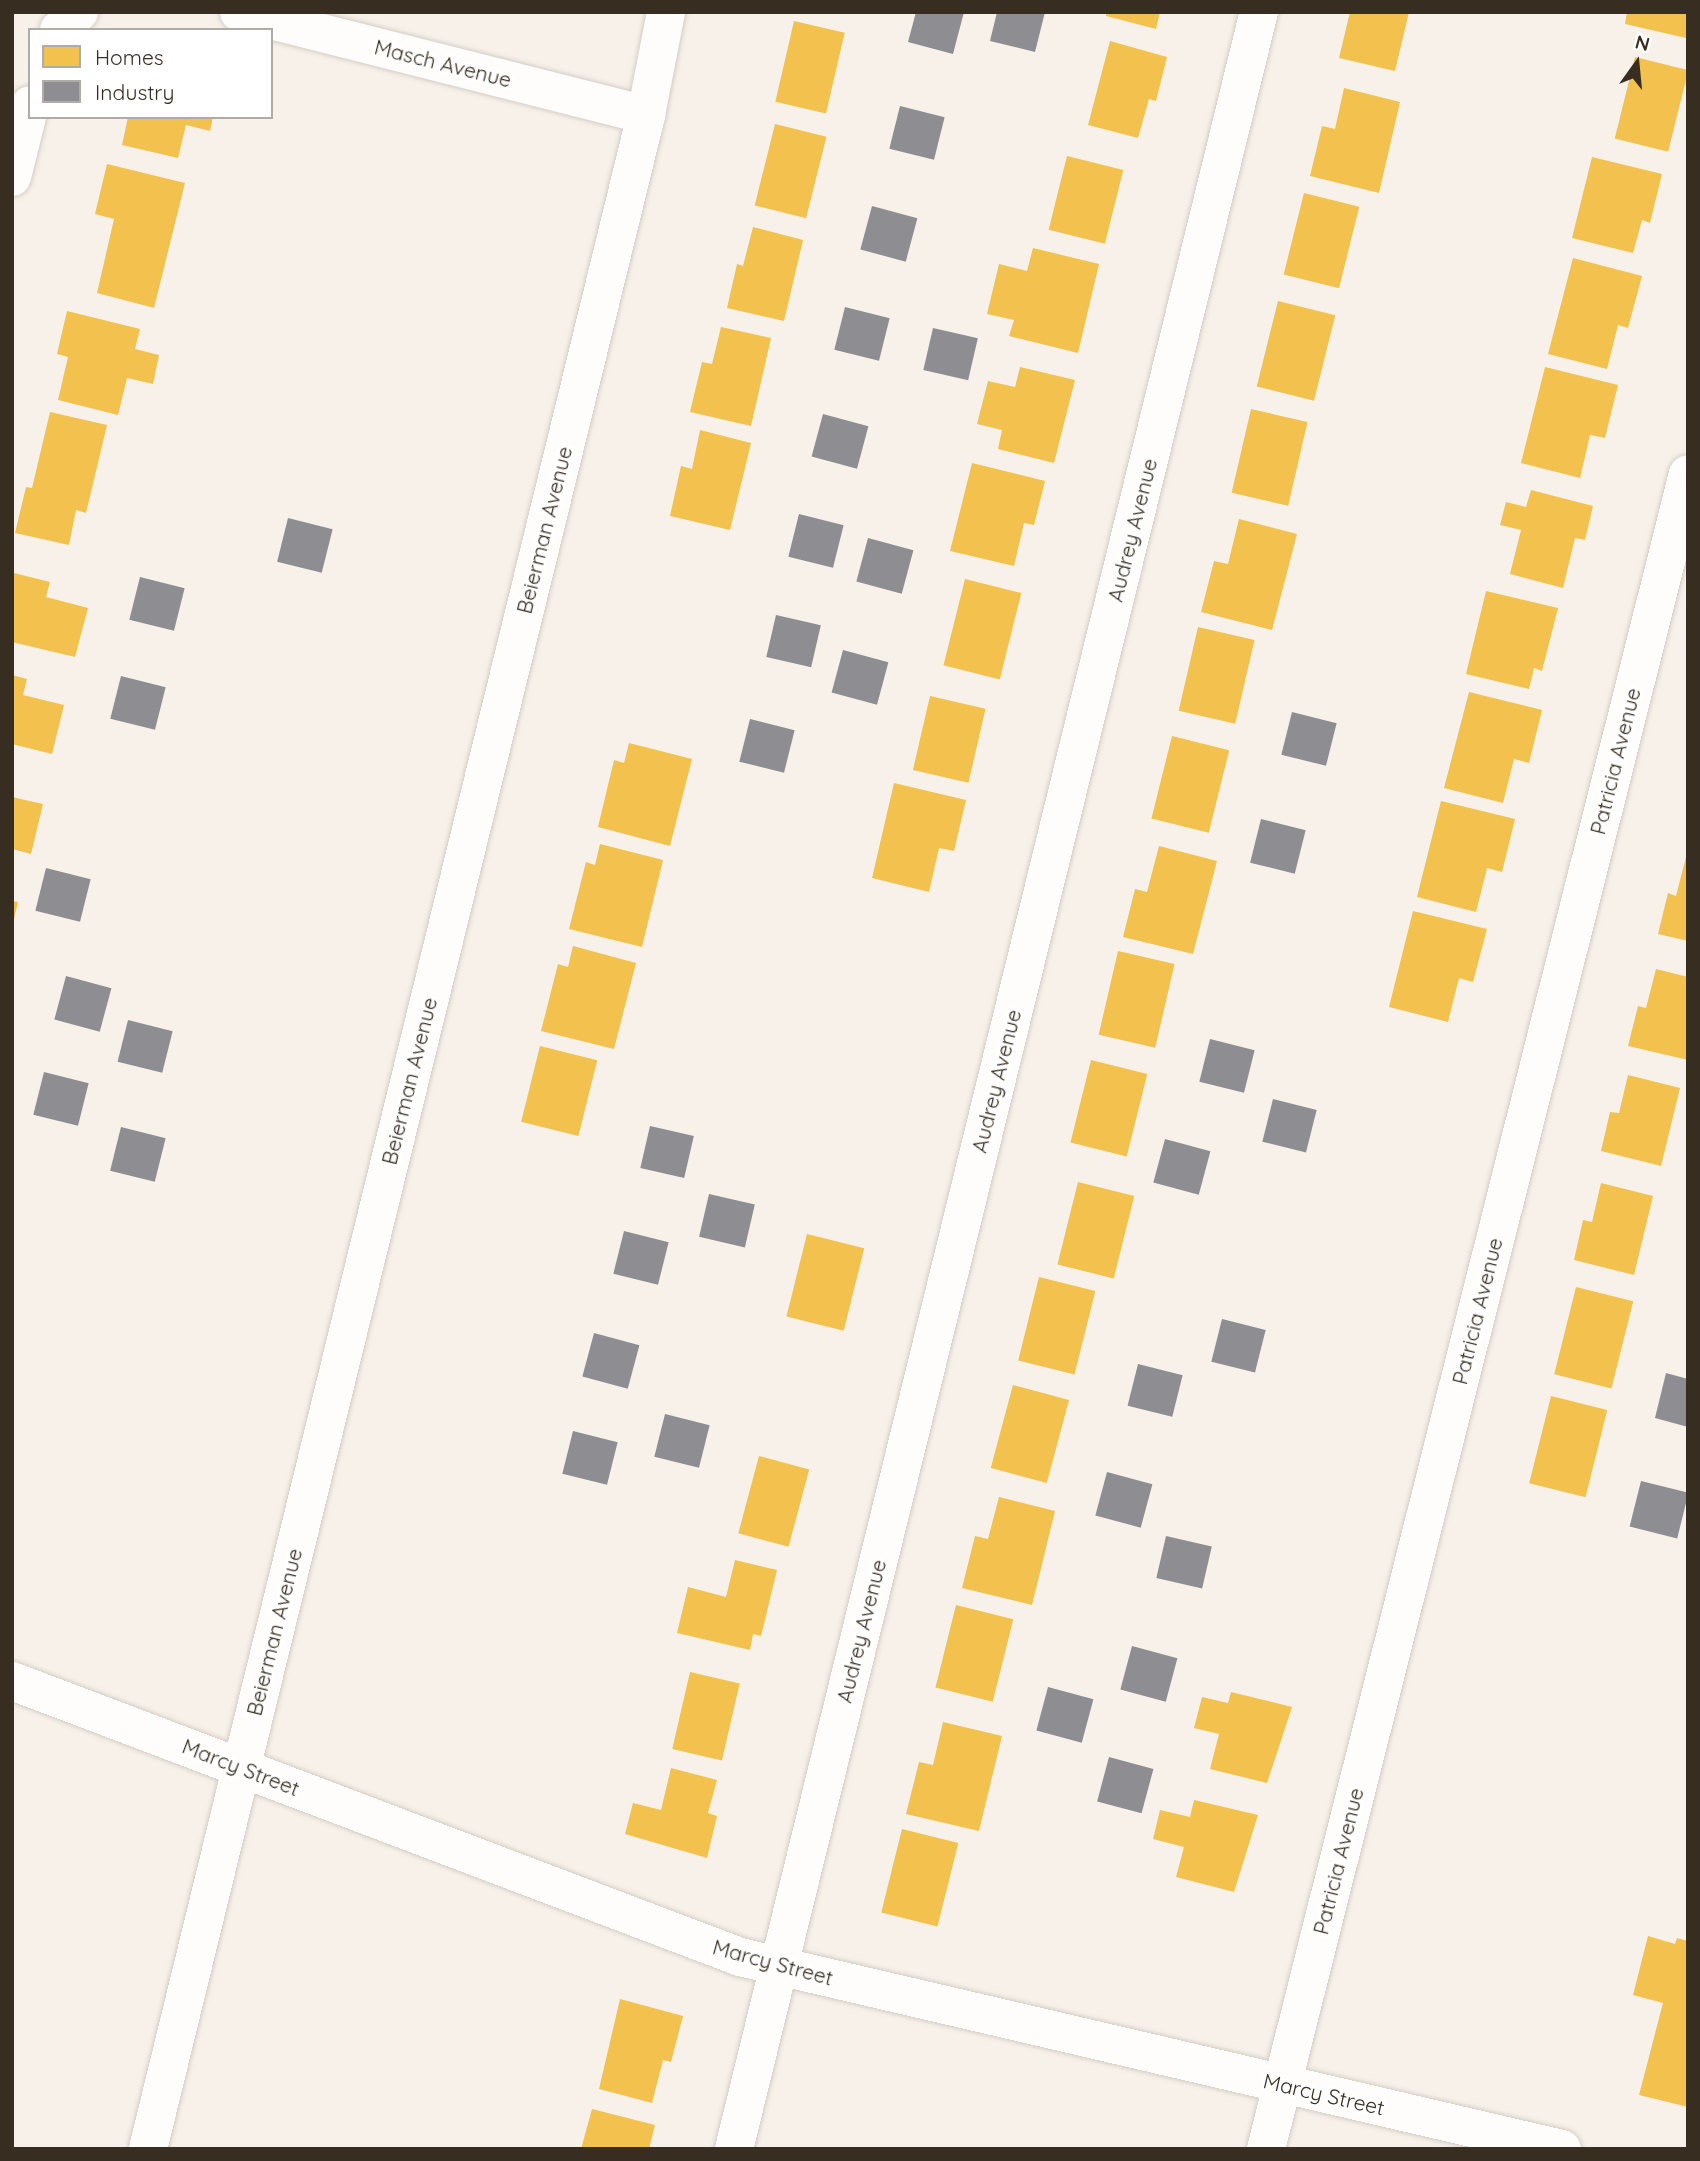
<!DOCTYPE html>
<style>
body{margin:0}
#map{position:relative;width:1700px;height:2161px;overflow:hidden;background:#f7f1ea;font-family:Quicksand,sans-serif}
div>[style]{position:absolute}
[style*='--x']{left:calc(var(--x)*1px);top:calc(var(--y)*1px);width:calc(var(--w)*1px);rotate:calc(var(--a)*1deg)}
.homes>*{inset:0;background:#f2c14e;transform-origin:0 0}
.industry>*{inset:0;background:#8d8d92;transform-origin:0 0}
.roads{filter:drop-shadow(0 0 2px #d4cdc5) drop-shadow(0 0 2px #d4cdc5)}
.street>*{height:38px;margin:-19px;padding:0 19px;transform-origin:19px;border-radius:19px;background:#fefdfc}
span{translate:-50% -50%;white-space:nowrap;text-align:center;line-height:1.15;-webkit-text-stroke:7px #fff;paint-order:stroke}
.street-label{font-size:21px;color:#372d21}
.frame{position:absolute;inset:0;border:14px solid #372d21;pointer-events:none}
.legend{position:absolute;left:28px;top:28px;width:245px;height:91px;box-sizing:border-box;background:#fff;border:2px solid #afaba6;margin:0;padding:9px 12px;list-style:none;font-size:21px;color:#372d21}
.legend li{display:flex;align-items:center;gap:14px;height:35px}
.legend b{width:35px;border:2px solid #afaba6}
.north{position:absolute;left:1602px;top:28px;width:70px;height:70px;-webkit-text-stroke:5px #fff;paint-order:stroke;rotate:15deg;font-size:19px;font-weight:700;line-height:28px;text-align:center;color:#372d21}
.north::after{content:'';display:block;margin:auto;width:24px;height:32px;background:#372d21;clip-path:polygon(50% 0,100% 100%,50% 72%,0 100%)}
</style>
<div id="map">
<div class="homes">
<div style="clip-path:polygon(1106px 12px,1160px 12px,1156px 29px,1106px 16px)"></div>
<div style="clip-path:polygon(1350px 12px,1409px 12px,1395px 71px,1339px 58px)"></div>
<div style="clip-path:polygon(1627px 12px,1688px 12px,1686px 38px,1625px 24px)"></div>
<div style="left:794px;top:21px;width:52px;height:83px;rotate:13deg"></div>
<div style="clip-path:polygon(1110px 41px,1167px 57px,1156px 101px,1149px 99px,1138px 138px,1088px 125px)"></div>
<div style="left:1635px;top:57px;width:55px;height:84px;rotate:14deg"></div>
<div style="clip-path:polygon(1344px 88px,1400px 102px,1379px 193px,1310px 176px,1322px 126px,1335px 129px)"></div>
<div style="clip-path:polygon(128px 117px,213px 117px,210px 131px,186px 125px,178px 158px,122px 145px)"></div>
<div style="left:775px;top:124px;width:53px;height:84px;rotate:14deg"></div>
<div style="left:1067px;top:156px;width:58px;height:76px;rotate:14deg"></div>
<div style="clip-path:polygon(1592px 157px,1662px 174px,1650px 223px,1642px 220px,1633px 253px,1572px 238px)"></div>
<div style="clip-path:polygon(107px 164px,185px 183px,154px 308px,97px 293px,114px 219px,95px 214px)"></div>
<div style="left:1304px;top:193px;width:57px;height:84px;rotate:14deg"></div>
<div style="clip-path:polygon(753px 227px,803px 240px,784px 321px,727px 308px,737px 264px,743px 266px)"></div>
<div style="clip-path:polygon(1033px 248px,1099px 264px,1078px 353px,1009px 336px,1014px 320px,987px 314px,999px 264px,1027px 271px)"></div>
<div style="clip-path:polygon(1573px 258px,1642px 276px,1628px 328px,1618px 325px,1607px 369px,1548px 354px)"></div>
<div style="left:1278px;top:301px;width:59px;height:88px;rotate:14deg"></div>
<div style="clip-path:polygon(67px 311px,140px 329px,135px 349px,159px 355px,153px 384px,127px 378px,118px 415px,58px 400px,68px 357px,57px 354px)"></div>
<div style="clip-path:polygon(721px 327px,771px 338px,751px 426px,690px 412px,702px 362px,712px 364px)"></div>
<div style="clip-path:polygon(1020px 367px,1075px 380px,1054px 463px,998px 449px,1002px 430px,977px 424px,988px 381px,1015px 387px)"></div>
<div style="clip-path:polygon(1545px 367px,1618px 385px,1605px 438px,1590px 435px,1580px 478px,1521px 463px)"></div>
<div style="left:1251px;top:409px;width:58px;height:86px;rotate:13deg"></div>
<div style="clip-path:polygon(50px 412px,107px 425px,86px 513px,76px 510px,69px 545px,15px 533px,26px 487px,32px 488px)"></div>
<div style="clip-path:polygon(700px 430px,751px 443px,730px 530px,670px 516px,681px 466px,692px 469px)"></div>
<div style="clip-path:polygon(972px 463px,1045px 481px,1034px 525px,1024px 523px,1014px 566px,950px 551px)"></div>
<div style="clip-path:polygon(1531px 490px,1593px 506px,1585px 540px,1575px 538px,1563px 588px,1510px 574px,1521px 530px,1500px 525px,1506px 502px,1526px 507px)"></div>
<div style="clip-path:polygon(1239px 519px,1297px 534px,1272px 630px,1201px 612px,1214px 561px,1228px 564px)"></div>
<div style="clip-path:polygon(14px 573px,50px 582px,46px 597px,88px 608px,75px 657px,12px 642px)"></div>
<div style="left:965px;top:579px;width:58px;height:89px;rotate:14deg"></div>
<div style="clip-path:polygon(1486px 591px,1558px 608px,1542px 671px,1534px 668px,1529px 689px,1466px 674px)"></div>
<div style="left:1198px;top:627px;width:58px;height:86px;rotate:13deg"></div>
<div style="clip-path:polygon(12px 675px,27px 679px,23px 695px,64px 705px,52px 754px,12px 744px)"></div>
<div style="clip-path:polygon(1469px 692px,1542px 710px,1529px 763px,1514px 759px,1503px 803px,1444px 788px)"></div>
<div style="left:930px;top:696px;width:57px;height:76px;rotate:13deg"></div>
<div style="left:1172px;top:736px;width:59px;height:85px;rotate:14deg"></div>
<div style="clip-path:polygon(629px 743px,692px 759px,670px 846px,598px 827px,614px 760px,624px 763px)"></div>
<div style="clip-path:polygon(894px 783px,966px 800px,954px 851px,939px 848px,929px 892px,872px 878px)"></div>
<div style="clip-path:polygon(12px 797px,43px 804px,31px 854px,12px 849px)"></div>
<div style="clip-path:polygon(1441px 801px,1515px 819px,1502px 872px,1487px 868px,1476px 912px,1417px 897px)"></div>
<div style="clip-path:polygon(600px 844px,663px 860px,642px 947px,569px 929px,586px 862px,595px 865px)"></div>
<div style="clip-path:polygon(1159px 846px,1217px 861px,1193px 954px,1123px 937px,1135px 889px,1147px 892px)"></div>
<div style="clip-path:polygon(1687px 853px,1688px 853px,1688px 941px,1658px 934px,1668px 893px,1676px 896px)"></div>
<div style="clip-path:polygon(12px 901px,18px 902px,13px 923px,12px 922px)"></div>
<div style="clip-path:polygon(1413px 911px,1487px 929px,1473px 982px,1459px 978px,1448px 1022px,1389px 1007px)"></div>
<div style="clip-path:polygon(573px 946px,636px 963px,614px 1049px,541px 1031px,558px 964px,568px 967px)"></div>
<div style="left:1118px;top:951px;width:58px;height:86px;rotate:13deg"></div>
<div style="clip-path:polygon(1656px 969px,1688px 977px,1688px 1060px,1628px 1046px,1638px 1006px,1646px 1008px)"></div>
<div style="left:540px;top:1046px;width:59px;height:78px;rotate:14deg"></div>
<div style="left:1091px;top:1060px;width:58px;height:85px;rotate:14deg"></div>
<div style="clip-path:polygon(1628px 1075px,1680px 1088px,1661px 1166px,1601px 1151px,1610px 1112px,1619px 1113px)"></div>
<div style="left:1078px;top:1182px;width:58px;height:85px;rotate:14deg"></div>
<div style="clip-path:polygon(1601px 1183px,1653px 1196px,1634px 1275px,1574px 1260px,1583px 1220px,1592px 1222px)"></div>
<div style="left:807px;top:1234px;width:59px;height:85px;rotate:14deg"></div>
<div style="left:1039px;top:1277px;width:58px;height:86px;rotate:14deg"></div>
<div style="left:1576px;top:1287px;width:59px;height:90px;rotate:14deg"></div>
<div style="left:1013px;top:1385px;width:58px;height:86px;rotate:15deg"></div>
<div style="left:1551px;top:1396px;width:58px;height:90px;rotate:14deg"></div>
<div style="left:759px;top:1456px;width:52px;height:80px;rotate:15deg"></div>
<div style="clip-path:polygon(999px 1497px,1055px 1511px,1032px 1605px,962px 1588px,975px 1536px,988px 1539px)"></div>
<div style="clip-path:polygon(735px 1560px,777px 1570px,761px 1636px,753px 1634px,750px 1650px,677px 1633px,688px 1587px,726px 1597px)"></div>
<div style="left:956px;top:1605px;width:59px;height:85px;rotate:14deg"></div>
<div style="left:690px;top:1672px;width:51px;height:79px;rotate:13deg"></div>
<div style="clip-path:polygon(1231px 1692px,1292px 1707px,1267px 1783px,1210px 1769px,1219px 1734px,1194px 1728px,1202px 1697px,1228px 1703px)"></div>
<div style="clip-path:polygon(943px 1722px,1002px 1736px,979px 1831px,906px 1814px,919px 1762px,933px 1765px)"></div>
<div style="clip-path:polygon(671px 1768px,717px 1780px,708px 1813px,717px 1816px,707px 1858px,625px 1834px,633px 1803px,661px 1810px)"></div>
<div style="clip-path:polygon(1194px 1800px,1258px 1815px,1234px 1892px,1176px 1877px,1184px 1847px,1153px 1839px,1160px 1810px,1190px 1817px)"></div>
<div style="left:902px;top:1829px;width:58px;height:86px;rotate:14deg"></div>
<div style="clip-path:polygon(1648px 1936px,1675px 1944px,1677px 1938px,1688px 1941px,1688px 2107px,1639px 2095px,1663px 2003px,1633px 1995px)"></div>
<div style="clip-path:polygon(620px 1999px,683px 2016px,671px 2062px,663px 2060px,652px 2103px,599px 2089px)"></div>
<div style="clip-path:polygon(592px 2109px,655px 2125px,649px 2149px,581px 2149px)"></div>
</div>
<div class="industry">
<div style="clip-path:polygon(916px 12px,964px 12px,953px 54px,908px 42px)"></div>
<div style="clip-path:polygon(997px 12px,1045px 12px,1035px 52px,990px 41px)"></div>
<div style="left:900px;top:106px;width:46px;height:44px;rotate:14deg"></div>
<div style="left:872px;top:206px;width:47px;height:45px;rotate:15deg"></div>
<div style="left:845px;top:307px;width:46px;height:44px;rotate:14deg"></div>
<div style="left:933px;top:328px;width:46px;height:43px;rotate:13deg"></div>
<div style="left:823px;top:414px;width:47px;height:44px;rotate:15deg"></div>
<div style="left:799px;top:514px;width:46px;height:44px;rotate:14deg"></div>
<div style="left:288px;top:518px;width:46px;height:45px;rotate:14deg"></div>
<div style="left:868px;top:538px;width:47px;height:45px;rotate:15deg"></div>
<div style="left:140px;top:577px;width:46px;height:44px;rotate:14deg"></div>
<div style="left:776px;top:615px;width:46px;height:43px;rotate:13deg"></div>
<div style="left:843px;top:650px;width:47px;height:44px;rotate:15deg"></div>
<div style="left:121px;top:676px;width:46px;height:44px;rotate:14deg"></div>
<div style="left:1292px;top:712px;width:46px;height:44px;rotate:14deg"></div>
<div style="left:750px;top:719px;width:46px;height:44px;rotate:14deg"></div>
<div style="left:1261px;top:819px;width:46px;height:45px;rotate:14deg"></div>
<div style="left:46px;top:868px;width:46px;height:44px;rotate:14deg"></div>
<div style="left:66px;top:976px;width:47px;height:45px;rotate:15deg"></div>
<div style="left:128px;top:1020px;width:46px;height:43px;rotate:14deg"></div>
<div style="left:1210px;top:1039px;width:46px;height:44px;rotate:14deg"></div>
<div style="left:44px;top:1072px;width:46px;height:44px;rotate:14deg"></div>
<div style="left:1273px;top:1099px;width:45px;height:44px;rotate:14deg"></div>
<div style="left:650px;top:1126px;width:45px;height:43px;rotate:13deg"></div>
<div style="left:121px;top:1127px;width:46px;height:45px;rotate:14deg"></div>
<div style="left:1165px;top:1139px;width:47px;height:45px;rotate:15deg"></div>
<div style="left:709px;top:1194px;width:47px;height:44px;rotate:13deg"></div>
<div style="left:624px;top:1231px;width:46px;height:44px;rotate:14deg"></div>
<div style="left:1222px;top:1319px;width:45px;height:44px;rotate:14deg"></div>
<div style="left:594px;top:1333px;width:47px;height:45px;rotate:15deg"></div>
<div style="left:1138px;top:1364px;width:46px;height:43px;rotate:14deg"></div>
<div style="clip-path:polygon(1666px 1373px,1688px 1379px,1688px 1427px,1655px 1418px)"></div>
<div style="left:665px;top:1414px;width:46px;height:44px;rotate:14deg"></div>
<div style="left:573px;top:1431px;width:46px;height:44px;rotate:14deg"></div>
<div style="left:1107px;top:1472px;width:47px;height:45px;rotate:15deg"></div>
<div style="left:1641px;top:1481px;width:49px;height:47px;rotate:14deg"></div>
<div style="left:1166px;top:1536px;width:47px;height:43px;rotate:13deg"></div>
<div style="left:1132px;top:1646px;width:47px;height:45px;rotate:15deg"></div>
<div style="left:1048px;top:1687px;width:47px;height:45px;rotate:15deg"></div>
<div style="left:1109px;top:1757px;width:46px;height:46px;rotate:15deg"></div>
</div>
<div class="roads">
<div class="street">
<div style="--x:239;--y:12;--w:420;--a:14.2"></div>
<div style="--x:59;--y:30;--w:27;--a:-42"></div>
<div style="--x:12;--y:177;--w:74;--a:-76"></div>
<div style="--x:12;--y:1681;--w:779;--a:20.76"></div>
<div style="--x:740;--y:1957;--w:844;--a:13.15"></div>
<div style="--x:148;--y:2149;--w:2094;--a:-76.24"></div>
<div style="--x:646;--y:115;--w:105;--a:-79"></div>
<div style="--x:734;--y:2149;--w:2201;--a:-76.2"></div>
<div style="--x:1266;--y:2149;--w:1727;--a:-75.86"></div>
</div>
</div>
<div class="street-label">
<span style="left:443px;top:63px;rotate:14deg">Masch Avenue</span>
<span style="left:544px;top:530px;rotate:-76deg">Beierman Avenue</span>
<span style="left:1132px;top:530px;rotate:-76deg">Audrey Avenue</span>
<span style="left:1615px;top:761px;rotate:-76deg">Patricia Avenue</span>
<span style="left:409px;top:1081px;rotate:-76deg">Beierman Avenue</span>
<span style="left:996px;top:1081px;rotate:-76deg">Audrey Avenue</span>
<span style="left:1477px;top:1311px;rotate:-76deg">Patricia Avenue</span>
<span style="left:861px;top:1631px;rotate:-76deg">Audrey Avenue</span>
<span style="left:274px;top:1632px;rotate:-76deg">Beierman Avenue</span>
<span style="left:241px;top:1767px;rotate:21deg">Marcy Street</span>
<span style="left:1338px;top:1861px;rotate:-76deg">Patricia Avenue</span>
<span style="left:773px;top:1962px;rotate:15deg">Marcy Street</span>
<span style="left:1324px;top:2094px;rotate:13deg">Marcy Street</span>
</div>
<div class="frame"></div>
<ul class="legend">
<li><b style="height:19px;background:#f2c14e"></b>Homes</li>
<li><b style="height:19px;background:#8d8d92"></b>Industry</li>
</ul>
<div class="north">N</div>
</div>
